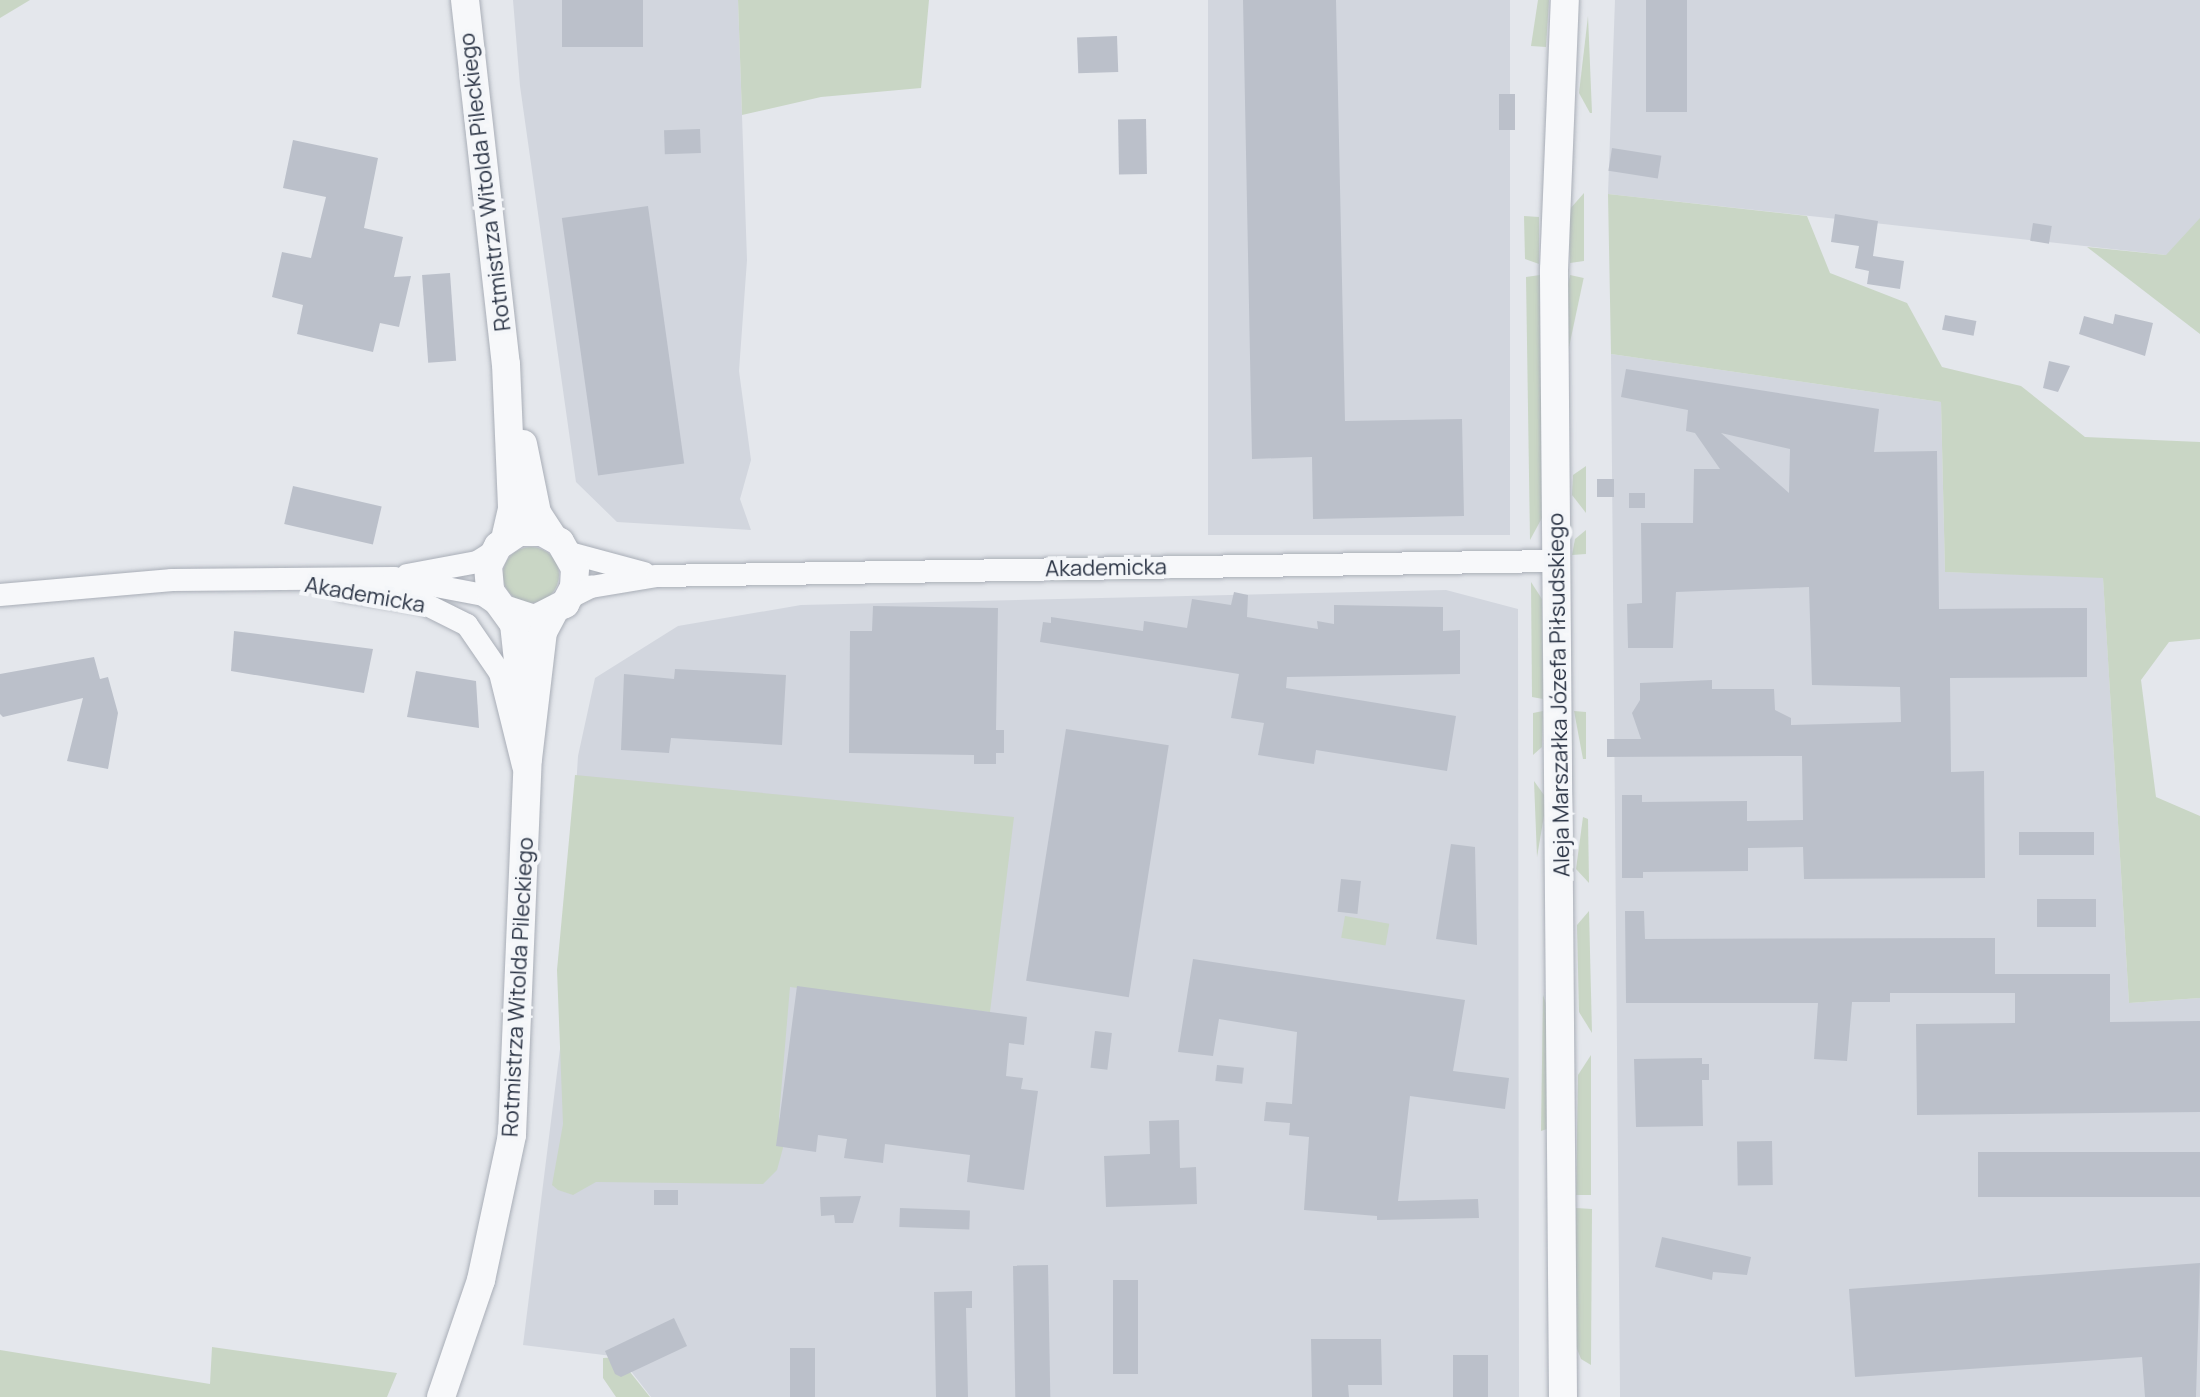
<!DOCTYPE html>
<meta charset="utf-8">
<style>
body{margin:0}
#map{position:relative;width:2200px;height:1397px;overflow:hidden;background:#e4e7ec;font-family:Manrope,sans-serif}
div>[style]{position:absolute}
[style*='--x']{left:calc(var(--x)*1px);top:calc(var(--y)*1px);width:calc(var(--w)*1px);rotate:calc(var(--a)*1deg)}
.built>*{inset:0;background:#d2d6de;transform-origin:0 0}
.green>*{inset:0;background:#c9d6c5;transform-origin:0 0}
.round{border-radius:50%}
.building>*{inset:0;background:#bbc0ca;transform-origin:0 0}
.roads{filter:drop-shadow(0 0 2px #a9aeb7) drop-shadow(0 0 2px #a9aeb7)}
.minor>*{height:22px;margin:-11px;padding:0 11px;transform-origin:11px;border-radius:11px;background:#f7f8fa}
.tertiary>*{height:28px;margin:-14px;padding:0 14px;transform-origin:14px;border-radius:14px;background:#f7f8fa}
span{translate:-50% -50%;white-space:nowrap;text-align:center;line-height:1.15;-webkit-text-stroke:8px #f4f6f9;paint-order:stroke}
.street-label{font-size:22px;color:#2b3445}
</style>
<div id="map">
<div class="built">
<div style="clip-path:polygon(513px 0,738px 0,747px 260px,739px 371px,751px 460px,740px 499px,751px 530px,617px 522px,576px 482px,520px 86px)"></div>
<div style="left:1208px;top:0;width:302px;height:535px"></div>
<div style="clip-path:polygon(1615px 0,2200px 0,2200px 255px,2166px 255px,1608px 194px)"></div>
<div style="clip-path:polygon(1611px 354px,1941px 402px,1945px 572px,2103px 577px,2129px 1003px,2200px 998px,2200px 1397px,1620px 1397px)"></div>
<div style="clip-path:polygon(1446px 590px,1518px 609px,1519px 1397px,651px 1397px,620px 1357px,523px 1345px,560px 1049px,578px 756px,595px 678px,678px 626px,801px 605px)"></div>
</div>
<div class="green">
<div style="clip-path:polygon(0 0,30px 0,0 18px)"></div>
<div style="clip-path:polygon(738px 0,929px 0,921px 88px,821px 97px,742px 115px)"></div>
<div style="clip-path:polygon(1538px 0,1549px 0,1546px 47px,1531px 46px)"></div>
<div style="clip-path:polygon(1588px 16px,1592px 113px,1590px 113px,1579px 93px)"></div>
<div style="clip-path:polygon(1584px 193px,1584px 261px,1570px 263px,1569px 210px)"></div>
<div style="clip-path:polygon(1608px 194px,1807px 216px,1830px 273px,1907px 303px,1942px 367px,2021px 386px,2085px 437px,2200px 442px,2200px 639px,2169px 642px,2141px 680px,2156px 797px,2200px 816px,2200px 998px,2129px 1003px,2103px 578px,1945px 572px,1941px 402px,1611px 354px)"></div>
<div style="clip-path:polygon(1524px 216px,1539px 217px,1539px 264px,1525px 259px)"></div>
<div style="clip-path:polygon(2200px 218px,2200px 334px,2087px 247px,2166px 255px)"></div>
<div style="clip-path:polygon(1540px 275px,1542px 518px,1530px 540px,1526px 277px)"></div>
<div style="left:1570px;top:275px;width:14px;height:153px;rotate:12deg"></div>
<div style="clip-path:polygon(1586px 466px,1586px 513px,1572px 495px,1573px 475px)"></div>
<div style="clip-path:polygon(1586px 530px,1586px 554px,1572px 555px,1575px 539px)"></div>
<div class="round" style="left:503px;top:547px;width:56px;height:56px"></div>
<div style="clip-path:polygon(1531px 582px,1542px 599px,1543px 699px,1532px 697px)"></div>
<div style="clip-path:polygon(1543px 711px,1542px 747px,1533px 755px,1533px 713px)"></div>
<div style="clip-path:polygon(1574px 711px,1586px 712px,1586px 759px,1583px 759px)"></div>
<div style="clip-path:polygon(575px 775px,1014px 817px,990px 1012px,790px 987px,779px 1117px,783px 1148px,777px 1170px,763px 1184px,596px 1182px,573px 1195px,558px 1190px,552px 1185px,563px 1124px,557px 970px)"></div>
<div style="clip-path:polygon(1534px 781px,1544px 795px,1545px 810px,1537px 857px)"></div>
<div style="clip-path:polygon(1583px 817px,1588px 819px,1589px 883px,1576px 869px)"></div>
<div style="clip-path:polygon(1589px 911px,1592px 1033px,1579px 1012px,1577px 925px)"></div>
<div style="left:1345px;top:916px;width:45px;height:22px;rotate:10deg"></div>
<div style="clip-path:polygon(1543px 995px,1548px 1009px,1547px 1129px,1541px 1131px)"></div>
<div style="clip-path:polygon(1591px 1055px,1591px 1195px,1576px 1195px,1578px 1075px)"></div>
<div style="clip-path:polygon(1576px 1208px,1592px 1209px,1591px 1365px,1581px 1359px,1575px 1344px)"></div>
<div style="clip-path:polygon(212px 1347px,397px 1373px,387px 1397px,0 1397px,0 1350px,210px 1384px)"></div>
<div style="clip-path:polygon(620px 1357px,622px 1362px,650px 1397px,616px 1397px,603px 1378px,603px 1358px)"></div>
</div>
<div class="building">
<div style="left:562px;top:0;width:81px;height:47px"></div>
<div style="clip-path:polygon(1243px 0,1336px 0,1345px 421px,1462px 419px,1464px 516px,1313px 519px,1312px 457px,1252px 459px)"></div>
<div style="left:1646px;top:0;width:41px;height:112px"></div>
<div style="left:1117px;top:36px;width:36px;height:40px;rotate:88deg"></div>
<div style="left:1499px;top:94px;width:16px;height:36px"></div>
<div style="left:1146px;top:119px;width:55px;height:28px;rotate:89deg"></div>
<div style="left:700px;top:129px;width:24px;height:36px;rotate:88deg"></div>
<div style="clip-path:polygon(293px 140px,378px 158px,364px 228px,403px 237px,394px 277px,411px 276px,399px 327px,380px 323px,373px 352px,297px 334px,303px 305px,272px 297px,282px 252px,311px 258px,326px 197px,283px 188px)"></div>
<div style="left:1612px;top:148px;width:50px;height:23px;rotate:9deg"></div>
<div style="left:648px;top:206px;width:260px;height:87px;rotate:82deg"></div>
<div style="clip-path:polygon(1835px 214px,1878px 221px,1873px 256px,1904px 261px,1900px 289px,1867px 284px,1869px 271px,1855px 268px,1859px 246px,1831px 242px)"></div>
<div style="left:2033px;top:223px;width:19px;height:18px;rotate:9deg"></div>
<div style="left:450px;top:273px;width:88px;height:28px;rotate:86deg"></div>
<div style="clip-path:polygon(2115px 314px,2153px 323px,2145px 356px,2079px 334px,2084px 316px,2113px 324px)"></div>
<div style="left:1945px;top:315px;width:32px;height:15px;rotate:11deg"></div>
<div style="clip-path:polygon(2049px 361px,2070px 366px,2058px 392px,2043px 388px)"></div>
<div style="clip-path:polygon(evenodd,1626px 369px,1879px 409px,1874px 452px,1937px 451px,1939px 609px,2087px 608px,2087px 677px,1950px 678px,1951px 772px,1984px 771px,1985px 878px,1804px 879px,1803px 847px,1748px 848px,1748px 871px,1643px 872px,1643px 878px,1622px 878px,1622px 795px,1642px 795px,1642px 802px,1747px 801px,1747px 821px,1803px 820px,1802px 756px,1607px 757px,1607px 739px,1641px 739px,1632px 713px,1640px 700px,1640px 683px,1712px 680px,1712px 689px,1774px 689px,1775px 710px,1791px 718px,1791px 725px,1901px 722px,1900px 687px,1812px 685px,1809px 587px,1676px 592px,1673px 648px,1628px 648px,1627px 604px,1642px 603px,1641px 523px,1693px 523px,1694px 469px,1720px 469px,1695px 433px,1686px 431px,1688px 410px,1621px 397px,1626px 369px,1721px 433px,1790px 449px,1789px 493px,1721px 433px)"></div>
<div style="left:1614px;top:479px;width:18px;height:17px;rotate:90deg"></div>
<div style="left:293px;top:486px;width:91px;height:39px;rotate:13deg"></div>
<div style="left:1629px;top:493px;width:16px;height:15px"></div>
<div style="clip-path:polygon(1234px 592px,1248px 595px,1247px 617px,1318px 629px,1317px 621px,1334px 624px,1334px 605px,1443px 607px,1443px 631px,1460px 630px,1460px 674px,1287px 677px,1286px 688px,1456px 716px,1447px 771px,1316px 750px,1314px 764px,1258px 755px,1264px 723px,1231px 718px,1239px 674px,1040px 642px,1043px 622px,1051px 623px,1051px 617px,1143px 631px,1144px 621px,1187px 628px,1192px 599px,1231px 605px)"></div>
<div style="clip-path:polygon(873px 606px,998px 608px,996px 730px,1004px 730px,1004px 753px,996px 753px,996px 764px,974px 764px,974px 755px,849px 753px,850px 631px,872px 631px)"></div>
<div style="clip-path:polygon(234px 631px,373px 649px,364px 693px,231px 671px)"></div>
<div style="clip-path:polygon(94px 657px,100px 679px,108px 677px,118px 713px,108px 769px,67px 761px,83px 698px,3px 717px,0 714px,0 674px)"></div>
<div style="clip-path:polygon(675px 669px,786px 675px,782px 745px,671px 738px,669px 753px,621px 750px,624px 674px,674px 679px)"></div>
<div style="clip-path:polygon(416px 671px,476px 681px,479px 728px,407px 717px)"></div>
<div style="left:1066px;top:729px;width:104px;height:255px;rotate:9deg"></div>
<div style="left:2094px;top:832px;width:23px;height:75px;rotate:90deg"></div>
<div style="clip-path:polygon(1451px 844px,1475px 847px,1477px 945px,1436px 939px)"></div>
<div style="left:1341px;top:879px;width:20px;height:33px;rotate:6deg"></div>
<div style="left:2096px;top:899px;width:28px;height:59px;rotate:90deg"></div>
<div style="clip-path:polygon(1625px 911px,1644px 911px,1645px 939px,1995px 938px,1995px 974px,2110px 974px,2110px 1022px,2200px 1021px,2200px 1112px,1917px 1115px,1916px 1024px,2015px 1023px,2015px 993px,1890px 993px,1890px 1002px,1852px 1002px,1847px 1061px,1814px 1059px,1818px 1003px,1626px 1003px)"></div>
<div style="clip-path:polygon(1193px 959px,1465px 1000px,1453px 1071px,1509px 1078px,1505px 1109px,1410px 1096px,1398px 1201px,1478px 1199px,1479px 1218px,1377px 1220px,1377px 1216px,1304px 1210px,1309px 1137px,1289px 1135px,1290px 1123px,1264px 1121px,1266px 1102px,1292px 1104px,1297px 1032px,1219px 1019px,1213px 1056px,1178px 1052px)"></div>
<div style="clip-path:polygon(797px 986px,1027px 1017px,1024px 1045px,1009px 1043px,1006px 1076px,1023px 1078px,1021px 1089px,1038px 1091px,1024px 1190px,967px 1182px,970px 1155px,885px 1144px,883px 1163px,844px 1158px,847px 1139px,818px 1135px,816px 1152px,776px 1146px)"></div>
<div style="left:1095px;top:1031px;width:17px;height:37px;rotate:7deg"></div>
<div style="clip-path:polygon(1702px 1058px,1702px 1064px,1709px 1064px,1709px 1080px,1702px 1080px,1703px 1126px,1636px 1127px,1634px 1059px)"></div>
<div style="left:1217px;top:1065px;width:27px;height:16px;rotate:6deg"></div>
<div style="clip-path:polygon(1179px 1120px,1180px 1168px,1196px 1167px,1197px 1204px,1106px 1207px,1104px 1156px,1150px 1154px,1149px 1121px)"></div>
<div style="left:1772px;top:1141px;width:44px;height:35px;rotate:89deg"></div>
<div style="left:2200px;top:1152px;width:45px;height:222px;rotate:90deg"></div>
<div style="left:678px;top:1190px;width:15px;height:24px;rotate:90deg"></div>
<div style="clip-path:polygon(861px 1196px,853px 1223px,835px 1223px,834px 1215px,821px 1216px,820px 1197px)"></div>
<div style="left:900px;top:1208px;width:70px;height:19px;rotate:2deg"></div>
<div style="clip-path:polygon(1662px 1237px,1751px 1257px,1747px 1275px,1713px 1272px,1712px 1280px,1655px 1267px)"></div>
<div style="clip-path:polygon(2200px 1263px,2196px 1397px,2145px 1397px,2142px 1357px,1855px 1377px,1849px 1289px)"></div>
<div style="left:1048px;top:1265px;width:132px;height:35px;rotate:89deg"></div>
<div style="left:1113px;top:1280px;width:25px;height:94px"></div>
<div style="clip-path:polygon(972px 1291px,972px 1308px,966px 1308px,968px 1397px,936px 1397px,934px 1292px)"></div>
<div style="clip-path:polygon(674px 1318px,687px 1346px,621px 1377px,615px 1374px,605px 1351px)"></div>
<div style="clip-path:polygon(1311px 1339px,1381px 1339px,1382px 1385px,1348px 1385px,1349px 1397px,1312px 1397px)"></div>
<div style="left:790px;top:1348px;width:25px;height:49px"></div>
<div style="left:1453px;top:1355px;width:35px;height:42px"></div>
</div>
<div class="roads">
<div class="minor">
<div style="--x:570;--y:553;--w:77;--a:15.1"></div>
<div style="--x:407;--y:575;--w:71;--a:-10.5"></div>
<div style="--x:477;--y:562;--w:19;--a:-32"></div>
<div style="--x:343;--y:590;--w:81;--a:9.2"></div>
<div style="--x:423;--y:603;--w:49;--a:26.6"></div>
<div style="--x:467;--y:625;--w:58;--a:55.5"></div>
<div style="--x:500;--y:673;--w:96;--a:76.1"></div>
<div style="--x:0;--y:595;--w:173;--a:-5"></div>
<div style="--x:172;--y:580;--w:222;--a:-0.5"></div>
<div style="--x:394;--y:578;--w:91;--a:10.8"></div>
<div style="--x:483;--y:595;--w:22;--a:34"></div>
<div style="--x:569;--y:598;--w:25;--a:-27"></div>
<div style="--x:591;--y:587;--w:67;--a:-9.5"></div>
<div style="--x:657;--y:576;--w:899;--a:-0.96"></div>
</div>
<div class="tertiary">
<div style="--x:465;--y:0;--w:366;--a:83.6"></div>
<div style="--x:506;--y:364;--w:145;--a:87.6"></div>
<div style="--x:512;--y:509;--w:31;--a:103"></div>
<div style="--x:523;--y:444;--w:70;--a:78.5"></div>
<div style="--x:537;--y:513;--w:27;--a:57"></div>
<div style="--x:504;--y:609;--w:33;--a:18"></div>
<div style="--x:535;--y:619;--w:34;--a:-27"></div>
<div style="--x:565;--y:604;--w:19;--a:-62"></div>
<div style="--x:574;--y:587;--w:19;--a:-87"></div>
<div style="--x:575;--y:568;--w:30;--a:-120"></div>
<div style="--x:560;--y:542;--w:21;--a:-151"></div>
<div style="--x:542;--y:532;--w:23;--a:180"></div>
<div style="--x:519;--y:532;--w:25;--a:146"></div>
<div style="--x:498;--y:546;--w:22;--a:117"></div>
<div style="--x:488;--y:566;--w:25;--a:85"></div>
<div style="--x:490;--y:591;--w:41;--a:54"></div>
<div style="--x:514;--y:624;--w:83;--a:83.8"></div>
<div style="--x:441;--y:1397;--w:124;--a:-71.1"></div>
<div style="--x:481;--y:1280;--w:148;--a:-77.9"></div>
<div style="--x:512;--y:1135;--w:376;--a:-87.6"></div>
<div style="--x:528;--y:759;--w:128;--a:-83.3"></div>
<div style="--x:543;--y:632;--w:21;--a:-62"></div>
<div style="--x:1563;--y:1397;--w:1127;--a:-90.46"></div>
<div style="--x:1554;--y:270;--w:270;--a:-87.7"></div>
</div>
</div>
<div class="street-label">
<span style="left:485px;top:182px;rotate:-97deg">Rotmistrza Witolda Pileckiego</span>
<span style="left:1106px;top:568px;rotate:-1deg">Akademicka</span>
<span style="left:365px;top:595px;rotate:10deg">Akademicka</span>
<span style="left:1559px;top:695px;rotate:-91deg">Aleja Marszałka Józefa Piłsudskiego</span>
<span style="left:518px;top:987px;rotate:-87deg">Rotmistrza Witolda Pileckiego</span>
</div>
</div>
